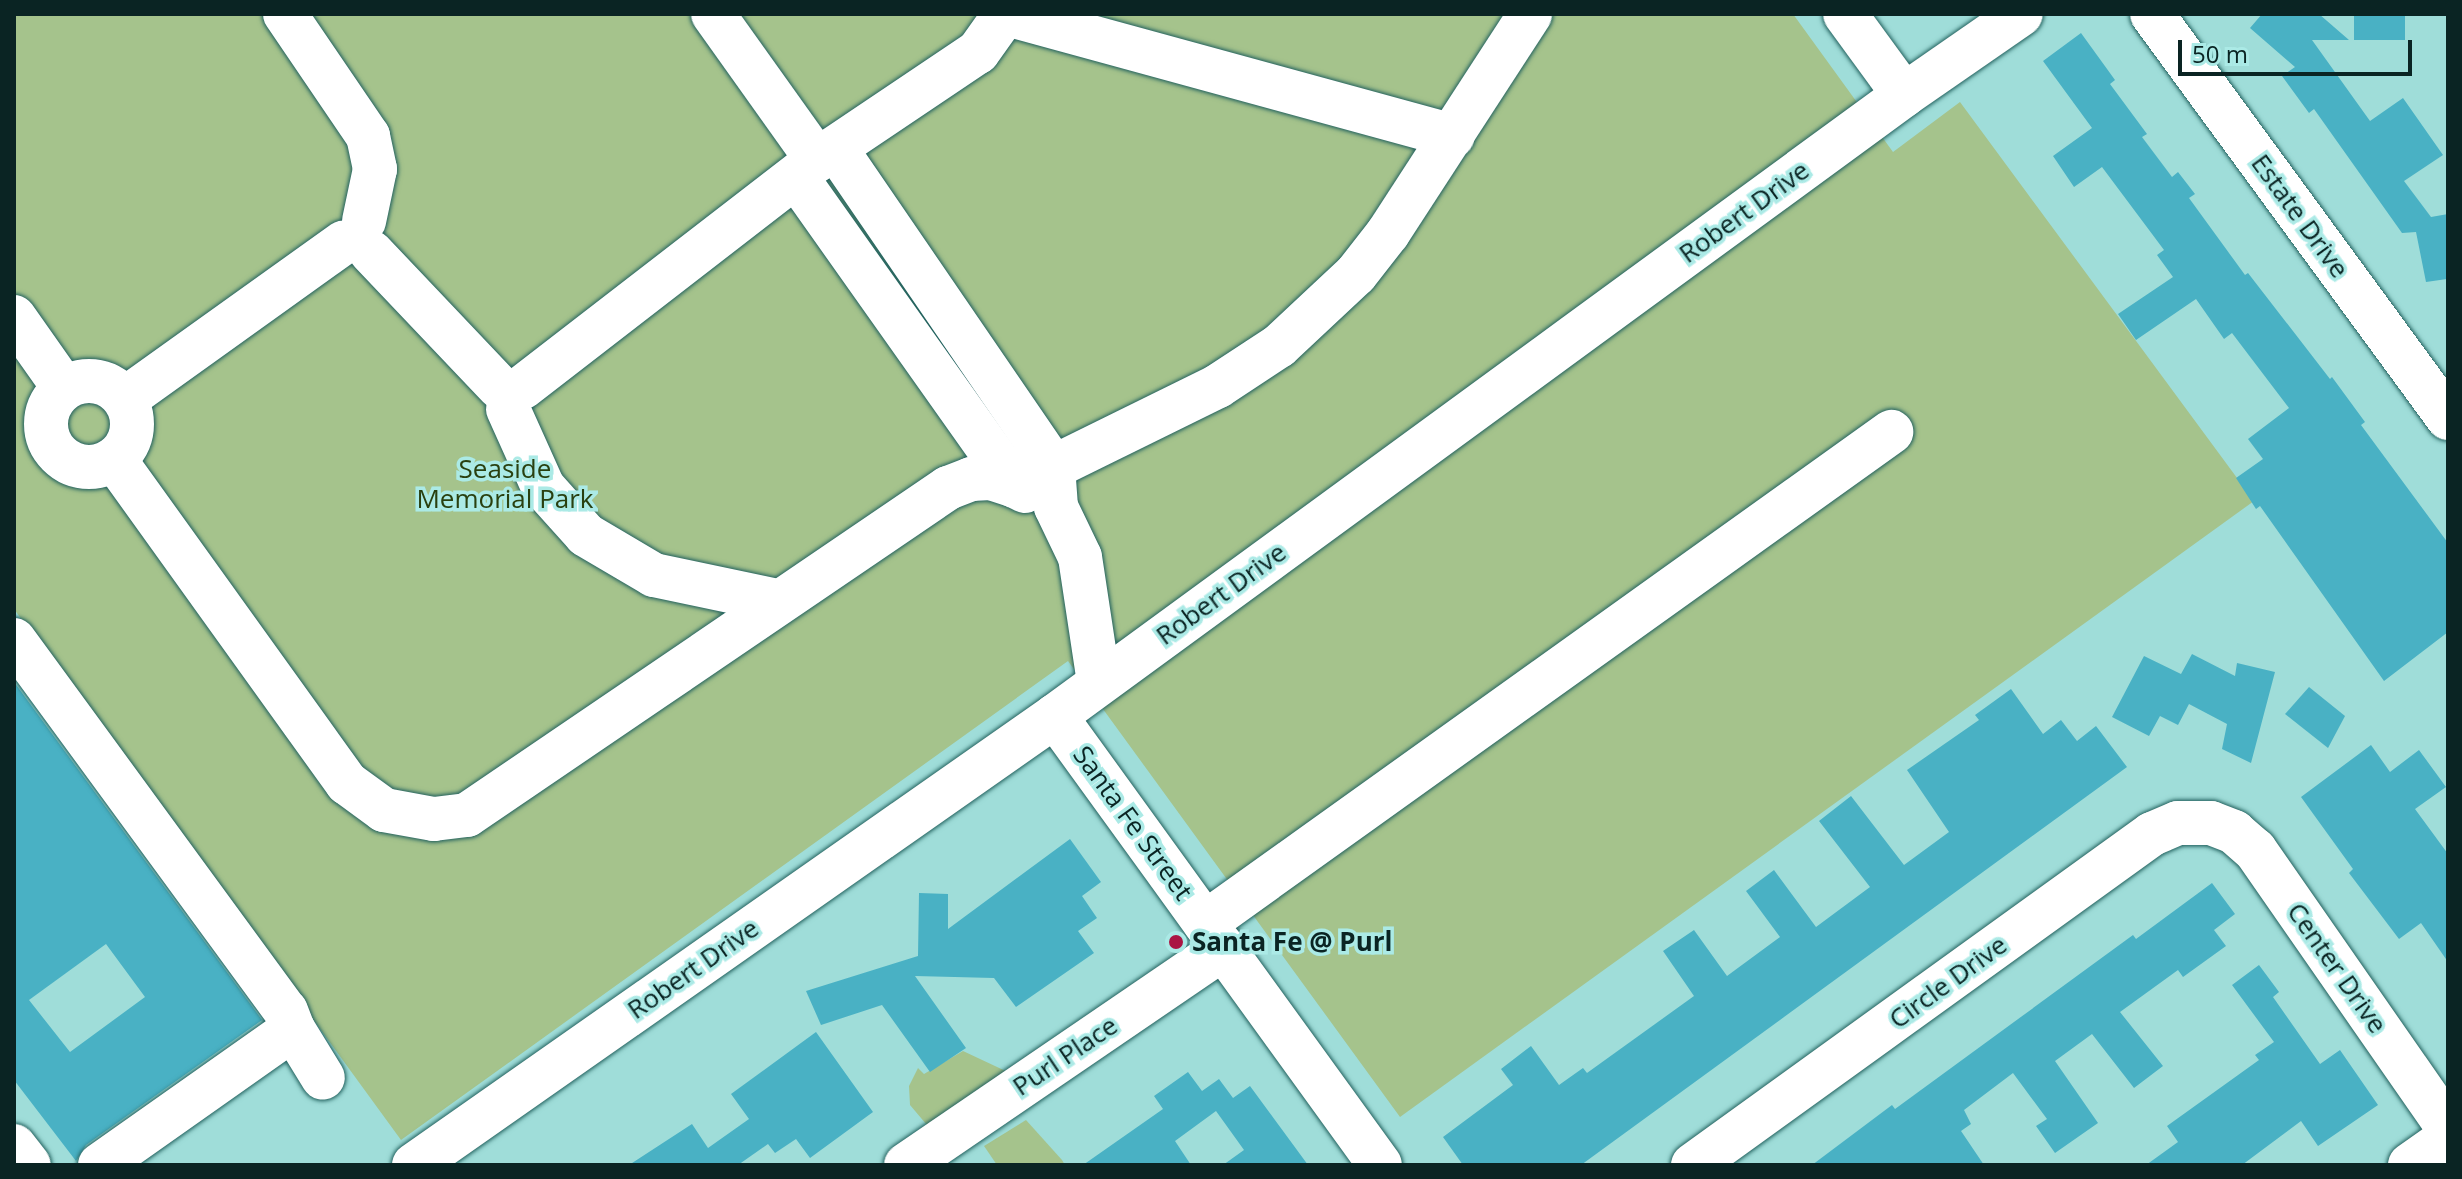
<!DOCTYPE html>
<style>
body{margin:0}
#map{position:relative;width:2462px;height:1179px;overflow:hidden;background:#9fddd9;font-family:"Open Sans",sans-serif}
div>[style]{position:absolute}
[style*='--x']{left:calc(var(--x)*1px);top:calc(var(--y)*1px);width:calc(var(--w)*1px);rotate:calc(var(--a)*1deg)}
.green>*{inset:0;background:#a5c38c}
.building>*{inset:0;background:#49b1c4;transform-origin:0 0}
.roads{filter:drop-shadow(0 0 2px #22615e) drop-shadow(0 0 2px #22615e)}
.minor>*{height:44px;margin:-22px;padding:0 22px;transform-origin:22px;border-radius:22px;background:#fff}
.minor>.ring{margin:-22px;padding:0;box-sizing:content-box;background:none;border:44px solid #fff;border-radius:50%}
.dots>*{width:22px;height:22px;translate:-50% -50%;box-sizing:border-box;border:4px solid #abeae6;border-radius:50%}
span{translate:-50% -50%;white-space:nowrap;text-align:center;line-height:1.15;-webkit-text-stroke:7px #abeae6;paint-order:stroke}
.street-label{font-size:26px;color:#0a2423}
.park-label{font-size:26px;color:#294010}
.poi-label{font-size:26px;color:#0a2423;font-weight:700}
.left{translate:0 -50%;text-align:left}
.frame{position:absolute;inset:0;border:16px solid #0a2423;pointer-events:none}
.scale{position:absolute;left:2178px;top:40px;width:234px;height:36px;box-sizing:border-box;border:4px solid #0a2423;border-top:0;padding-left:10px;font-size:24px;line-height:28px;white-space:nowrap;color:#0a2423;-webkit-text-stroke:6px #abeae6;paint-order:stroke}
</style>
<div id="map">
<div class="green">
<div style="clip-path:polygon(14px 14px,1793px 14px,1893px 152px,1960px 102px,2254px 501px,1400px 1117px,1068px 661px,401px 1140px,14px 609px)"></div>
<div style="clip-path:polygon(963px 1051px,1012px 1074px,932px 1131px,910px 1105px,909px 1086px,918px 1068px,924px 1074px)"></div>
<div style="clip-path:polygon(1026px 1120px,1062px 1160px,1065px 1165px,997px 1165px,984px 1146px)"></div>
</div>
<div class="building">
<div style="clip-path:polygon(2262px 14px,2319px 14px,2349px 40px,2312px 40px,2370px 121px,2403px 98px,2443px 155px,2404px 181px,2431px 217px,2448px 214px,2447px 279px,2426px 282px,2416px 232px,2402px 233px,2314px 109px,2309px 113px,2282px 76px,2295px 67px,2250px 28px)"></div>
<div style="left:2354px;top:14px;width:51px;height:26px"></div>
<div style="clip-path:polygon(2081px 33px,2115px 80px,2110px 84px,2147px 134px,2142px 137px,2172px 177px,2178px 172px,2195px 194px,2189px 198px,2245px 275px,2248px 273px,2330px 379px,2332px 377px,2365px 422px,2361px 425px,2448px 543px,2448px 632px,2384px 681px,2260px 506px,2256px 509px,2236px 478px,2263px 459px,2248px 439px,2289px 408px,2232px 333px,2224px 339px,2196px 299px,2136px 340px,2118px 314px,2173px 277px,2157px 255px,2164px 250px,2102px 167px,2074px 187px,2053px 156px,2092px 128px,2043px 61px)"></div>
<div style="clip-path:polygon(2192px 654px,2235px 676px,2237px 663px,2275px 672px,2251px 763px,2222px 749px,2227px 724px,2189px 704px,2178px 725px,2160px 716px,2149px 736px,2112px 717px,2144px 656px,2181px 674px)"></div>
<div style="clip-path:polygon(evenodd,14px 682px,262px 1020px,86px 1145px,76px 1161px,14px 1080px,14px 682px,106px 944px,145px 997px,70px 1052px,29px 1000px,106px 944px)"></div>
<div style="clip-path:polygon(2309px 687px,2345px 716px,2328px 748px,2285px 714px)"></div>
<div style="clip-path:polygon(2011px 689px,2043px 734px,2061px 720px,2077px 741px,2096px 726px,2127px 767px,1581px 1165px,1463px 1165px,1443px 1137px,1513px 1085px,1501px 1069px,1531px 1046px,1559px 1085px,1583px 1068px,1587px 1073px,1694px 996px,1663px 951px,1694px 930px,1727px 976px,1780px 937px,1746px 891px,1774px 870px,1816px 927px,1870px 887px,1819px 821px,1851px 796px,1904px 865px,1949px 832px,1907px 770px,1979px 720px,1975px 715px)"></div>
<div style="clip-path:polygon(2371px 745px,2390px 772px,2419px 750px,2446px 787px,2415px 809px,2448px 854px,2448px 962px,2421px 923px,2399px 939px,2349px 873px,2353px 869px,2301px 797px)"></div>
<div style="clip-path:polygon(1070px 839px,1101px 882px,1082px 896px,1097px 918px,1078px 931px,1094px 953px,1016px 1007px,994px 978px,915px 976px,966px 1048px,930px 1072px,882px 1005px,821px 1025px,806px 991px,918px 956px,919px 893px,948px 894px,948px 929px)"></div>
<div style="clip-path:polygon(2212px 883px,2235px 914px,2214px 930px,2226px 946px,2183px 977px,2178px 970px,2120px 1012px,2163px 1066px,2134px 1088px,2092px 1034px,2055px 1061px,2098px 1123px,2055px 1153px,2036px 1126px,2047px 1119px,2013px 1073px,1964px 1110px,1971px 1124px,1961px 1131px,1984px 1165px,1812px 1165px,1892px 1105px,1895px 1109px,2133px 935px,2136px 939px)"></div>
<div style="clip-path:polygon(2259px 965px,2279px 992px,2273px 997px,2320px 1064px,2340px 1050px,2378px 1105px,2318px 1146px,2301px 1121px,2242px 1165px,2146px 1165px,2178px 1142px,2167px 1126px,2259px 1060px,2255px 1055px,2274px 1042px,2232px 985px)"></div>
<div style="clip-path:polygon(816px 1032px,873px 1112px,810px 1158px,796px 1139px,775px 1153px,768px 1144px,738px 1165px,629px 1165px,692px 1124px,708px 1148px,749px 1119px,731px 1094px)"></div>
<div style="clip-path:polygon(1188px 1072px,1202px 1091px,1219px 1079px,1233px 1098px,1250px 1086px,1308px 1165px,1223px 1165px,1244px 1150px,1216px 1111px,1175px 1141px,1191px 1165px,1083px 1165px,1163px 1109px,1154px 1096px)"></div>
</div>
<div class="roads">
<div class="minor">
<div style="--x:285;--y:14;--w:148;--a:55.8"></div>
<div style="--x:368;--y:136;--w:34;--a:78"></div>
<div style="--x:375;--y:169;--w:53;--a:101.9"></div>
<div style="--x:713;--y:14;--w:179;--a:54.5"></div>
<div style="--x:1007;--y:14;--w:462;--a:15.3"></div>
<div style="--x:1845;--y:14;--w:100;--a:53.9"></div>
<div style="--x:2152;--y:14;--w:501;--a:53.77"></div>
<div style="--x:836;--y:149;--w:384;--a:55.6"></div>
<div style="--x:1053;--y:466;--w:41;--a:85.8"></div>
<div style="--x:1056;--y:507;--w:55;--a:64.4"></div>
<div style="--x:1080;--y:557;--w:127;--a:81.4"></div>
<div style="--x:797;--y:178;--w:377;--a:54.7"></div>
<div style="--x:1015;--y:486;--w:11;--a:27"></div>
<div style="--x:371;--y:252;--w:186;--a:46.5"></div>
<div style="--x:14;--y:317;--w:87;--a:54.8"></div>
<div class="ring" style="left:46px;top:381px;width:42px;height:42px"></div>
<div style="--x:523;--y:387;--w:371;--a:-37.7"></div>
<div style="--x:817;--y:160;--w:194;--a:-33.9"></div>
<div style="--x:978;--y:52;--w:47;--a:-54.6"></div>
<div style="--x:125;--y:399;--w:269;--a:-35.6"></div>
<div style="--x:508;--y:409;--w:85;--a:65.8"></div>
<div style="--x:543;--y:487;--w:64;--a:48.1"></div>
<div style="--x:586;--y:535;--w:79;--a:30.5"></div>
<div style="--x:654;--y:575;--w:126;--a:11.9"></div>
<div style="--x:114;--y:459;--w:399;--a:54.3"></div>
<div style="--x:347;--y:783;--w:46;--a:36.1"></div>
<div style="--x:384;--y:810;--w:51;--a:10.2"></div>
<div style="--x:434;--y:819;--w:33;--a:-7"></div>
<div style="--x:467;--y:815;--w:582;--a:-34.21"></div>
<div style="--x:948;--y:488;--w:25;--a:-21"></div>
<div style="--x:971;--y:479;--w:20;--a:-3"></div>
<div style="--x:991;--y:478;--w:25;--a:18"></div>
<div style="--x:1015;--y:486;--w:226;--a:-26.2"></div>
<div style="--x:1218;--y:386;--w:73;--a:-33.3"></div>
<div style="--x:1279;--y:346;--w:105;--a:-43.1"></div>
<div style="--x:1356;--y:274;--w:52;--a:-52"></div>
<div style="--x:1388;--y:233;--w:261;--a:-57"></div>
<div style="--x:14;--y:640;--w:460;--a:53.8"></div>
<div style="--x:286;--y:1011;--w:19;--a:69"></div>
<div style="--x:293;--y:1029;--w:57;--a:58.5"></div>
<div style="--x:1055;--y:716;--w:554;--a:54.1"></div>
<div style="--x:1205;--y:923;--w:844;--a:-35.59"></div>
<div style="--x:14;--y:1146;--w:24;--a:52"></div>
<div style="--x:100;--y:1165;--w:236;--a:-35.2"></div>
<div style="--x:414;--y:1165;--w:783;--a:-35.01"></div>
<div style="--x:1055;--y:716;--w:1052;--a:-36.18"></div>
<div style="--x:1904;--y:95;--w:142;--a:-34.7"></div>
<div style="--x:906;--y:1165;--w:385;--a:-34.3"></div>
<div style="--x:1693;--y:1165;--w:566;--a:-35.8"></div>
<div style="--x:2152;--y:834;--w:28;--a:-23"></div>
<div style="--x:2178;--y:823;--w:33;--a:0"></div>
<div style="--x:2211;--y:823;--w:25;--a:21"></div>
<div style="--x:2234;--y:832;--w:28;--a:41"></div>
<div style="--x:2255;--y:850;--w:338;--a:55.2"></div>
<div style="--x:2410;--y:1165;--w:47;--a:-35.4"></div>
</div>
</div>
<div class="dots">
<div style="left:1176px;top:942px;background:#aa1543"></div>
</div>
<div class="street-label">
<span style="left:1744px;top:212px;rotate:-36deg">Robert Drive</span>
<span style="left:2300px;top:216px;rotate:54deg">Estate Drive</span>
<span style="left:1221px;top:594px;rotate:-36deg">Robert Drive</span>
<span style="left:1133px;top:823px;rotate:54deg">Santa Fe Street</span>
<span style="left:2337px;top:968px;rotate:55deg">Center Drive</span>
<span style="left:693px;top:969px;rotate:-35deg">Robert Drive</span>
<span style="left:1948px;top:982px;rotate:-36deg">Circle Drive</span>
<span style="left:1065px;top:1056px;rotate:-34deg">Purl Place</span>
</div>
<div class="park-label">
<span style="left:505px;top:484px">Seaside<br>Memorial Park</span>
</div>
<div class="poi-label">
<span class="left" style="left:1192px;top:942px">Santa Fe @ Purl</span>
</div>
<div class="frame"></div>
<div class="scale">50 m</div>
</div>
